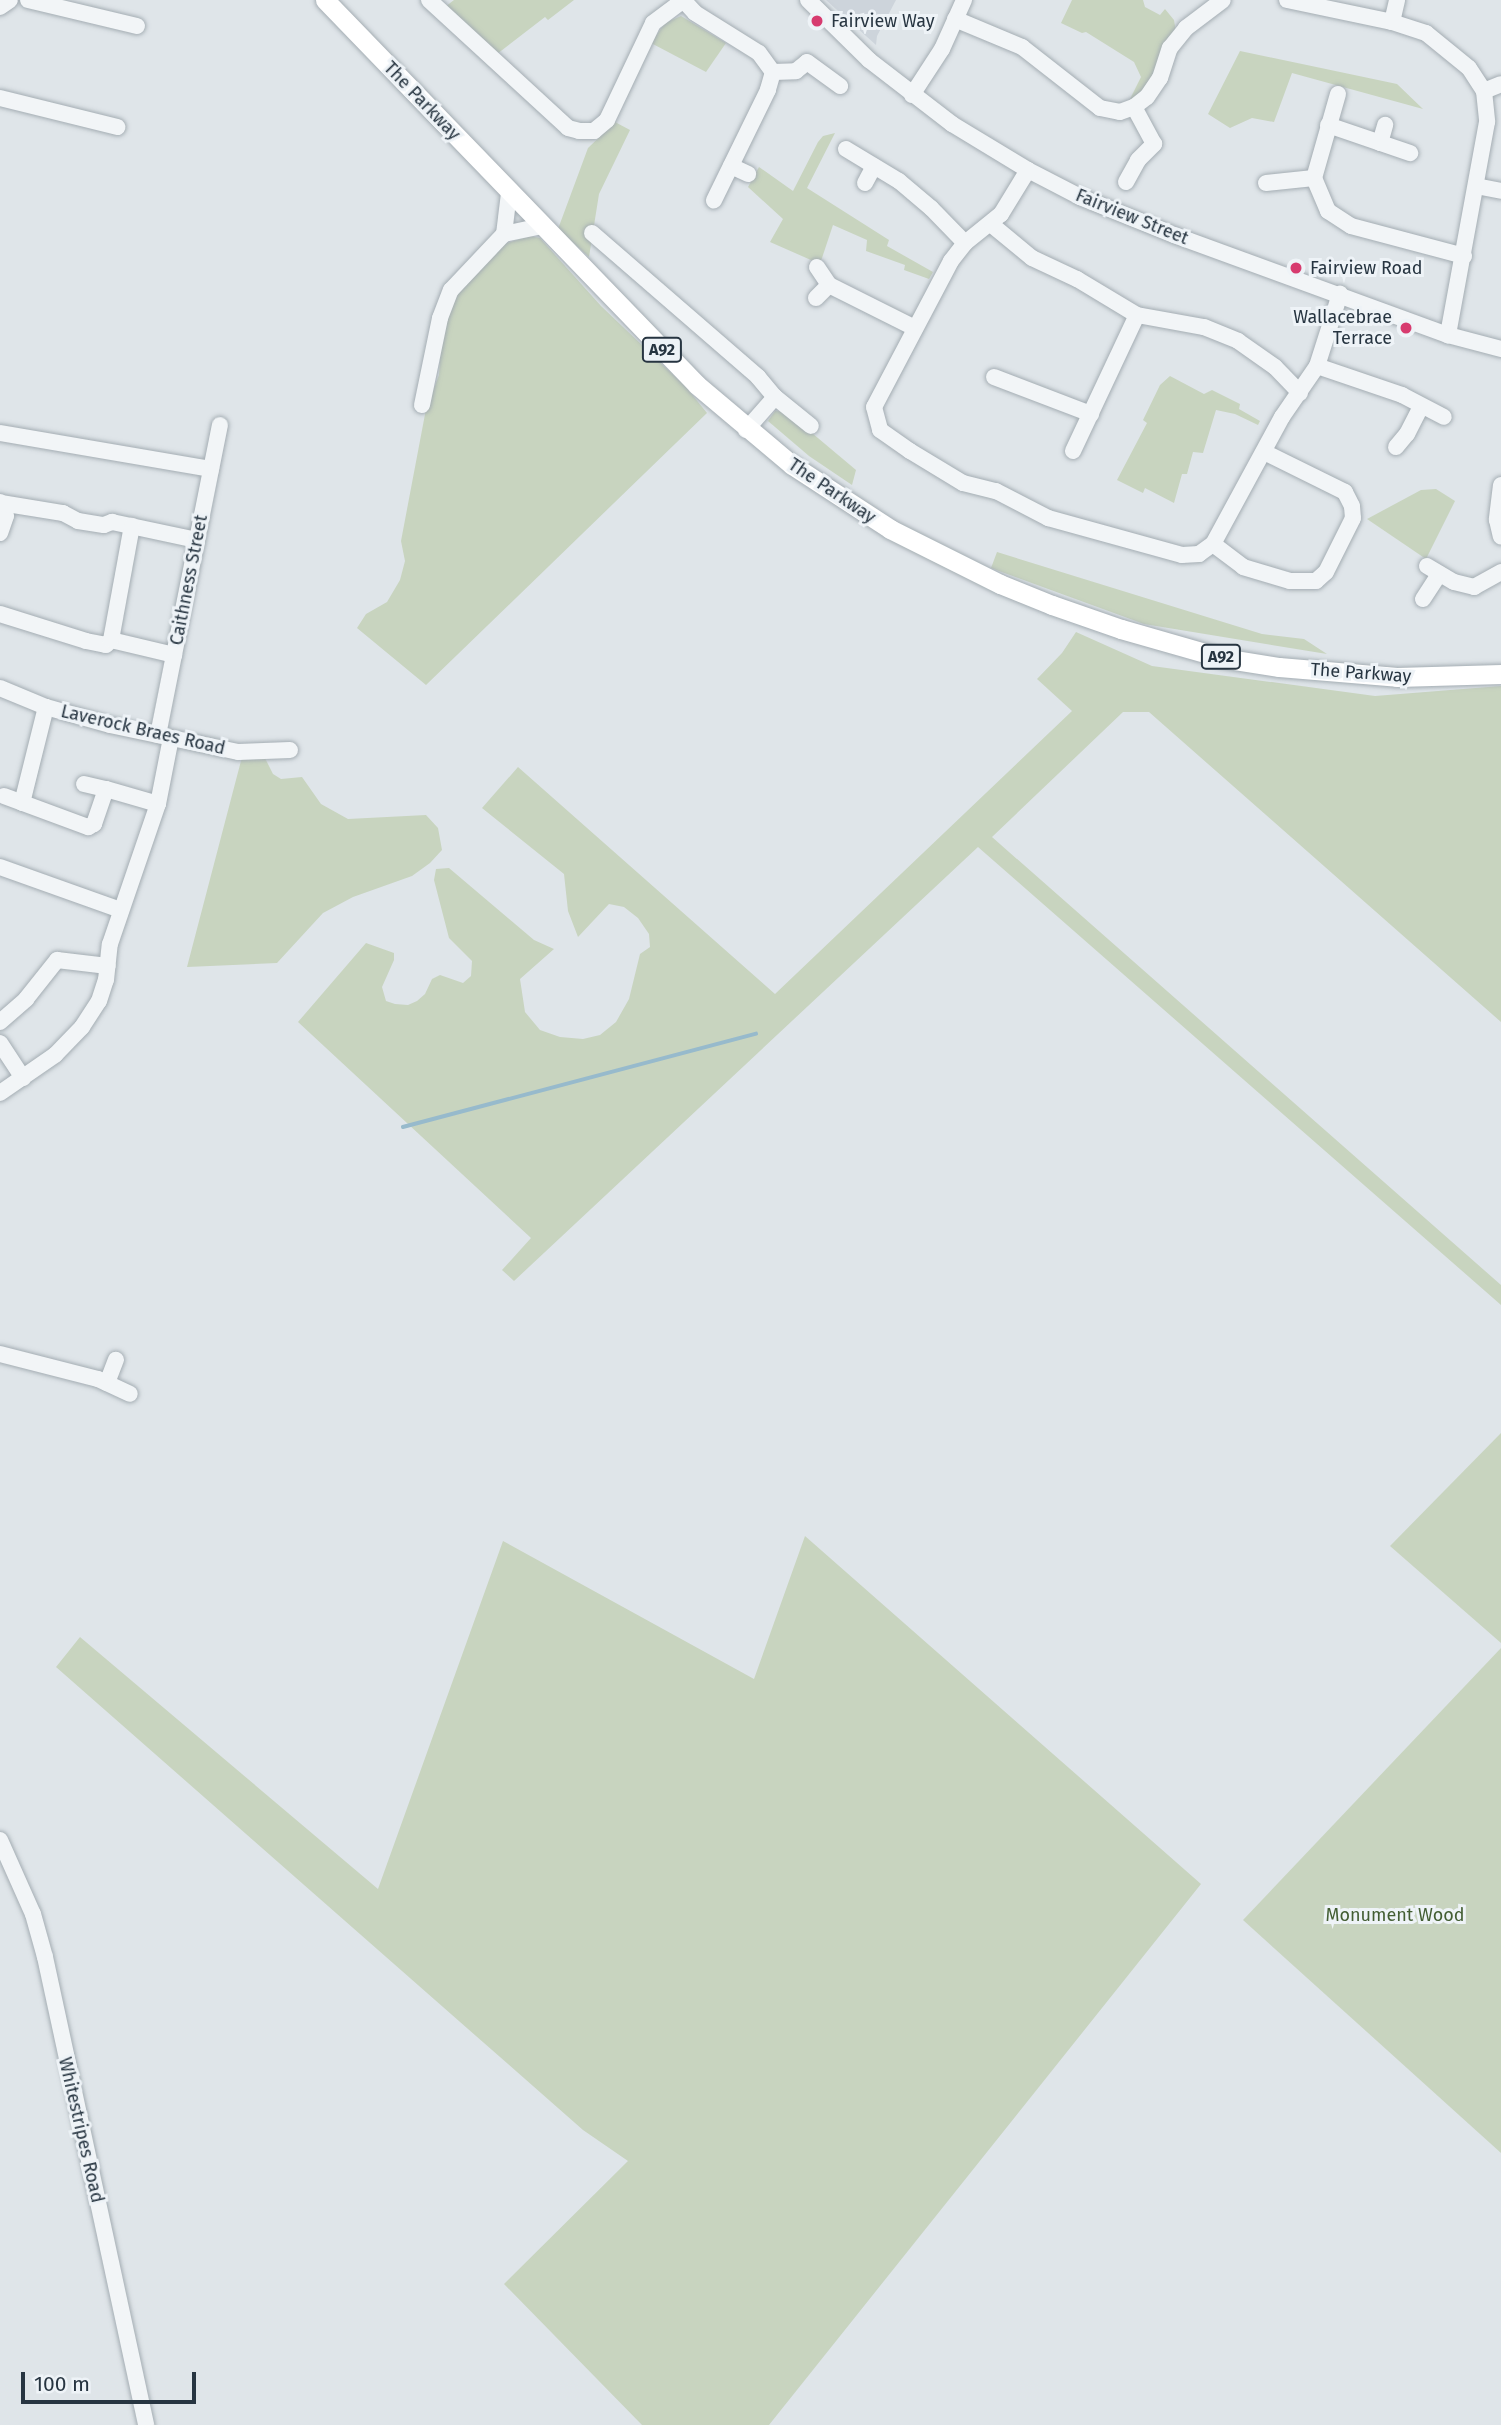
<!DOCTYPE html>
<style>
body{margin:0}
#map{position:relative;width:1501px;height:2425px;overflow:hidden;background:#dfe5e9;font-family:"Fira Sans",sans-serif}
div>[style]{position:absolute}
[style*='--x']{left:calc(var(--x)*1px);top:calc(var(--y)*1px);width:calc(var(--w)*1px);rotate:calc(var(--a)*1deg)}
.built>*{inset:0;background:#cdd4db}
.green>*{inset:0;background:#c8d4bf}
.stream>*{height:3.5px;margin:-1.75px;padding:0 1.75px;transform-origin:1.75px;border-radius:1.75px;background:#97bacc}
.roads{filter:drop-shadow(0 0 2px #a4adb3) drop-shadow(0 0 2px #a4adb3)}
.minor>*{height:16px;margin:-8px;padding:0 8px;transform-origin:8px;border-radius:8px;background:#f2f5f7}
.major>*{height:19px;margin:-9.5px;padding:0 9.5px;transform-origin:9.5px;border-radius:9.5px;background:#fff}
.dots>*{width:19px;height:19px;translate:-50% -50%;box-sizing:border-box;border:4px solid #eef3f7;border-radius:50%}
span{translate:-50% -50%;white-space:nowrap;text-align:center;line-height:1.15;-webkit-text-stroke:6px #eef3f7;paint-order:stroke}
.shield-label span{padding:2px 5px;background:#eef3f7;border:2px solid;border-radius:5px;-webkit-text-stroke-width:0}
.shield-label{font-size:16px;color:#273541;font-weight:700}
.poi-label{font-size:18px;color:#273541}
.left{translate:0 -50%;text-align:left}
.right{translate:-100% -50%;text-align:right}
.street-label{font-size:18px;color:#273541}
.park-label{font-size:18px;color:#435e33}
.scale{position:absolute;left:21px;top:2372px;width:175px;height:32px;box-sizing:border-box;border:4px solid #273541;border-top:0;padding-left:9px;font-size:21px;line-height:24px;white-space:nowrap;color:#273541;-webkit-text-stroke:5px #eef3f7;paint-order:stroke}
</style>
<div id="map">
<div class="built">
<div style="clip-path:polygon(826px 0,896px 0,877px 36px,876px 45px)"></div>
</div>
<div class="green">
<div style="clip-path:polygon(454px 0,574px 0,548px 20px,545px 17px,497px 54px,445px 7px)"></div>
<div style="clip-path:polygon(1072px 0,1143px 0,1145px 7px,1160px 15px,1165px 9px,1174px 20px,1176px 32px,1147px 91px,1129px 101px,1141px 77px,1134px 62px,1086px 32px,1082px 33px,1061px 23px)"></div>
<div style="clip-path:polygon(681px 16px,726px 43px,706px 72px,651px 43px,665px 23px)"></div>
<div style="clip-path:polygon(1240px 51px,1397px 84px,1423px 109px,1292px 73px,1274px 122px,1252px 118px,1230px 128px,1208px 114px)"></div>
<div style="clip-path:polygon(615px 122px,630px 130px,599px 194px,589px 257px,558px 229px,588px 148px)"></div>
<div style="clip-path:polygon(835px 133px,807px 188px,889px 240px,887px 246px,933px 272px,929px 279px,904px 270px,905px 265px,866px 251px,867px 240px,833px 225px,820px 264px,770px 242px,783px 219px,748px 187px,759px 167px,793px 191px,818px 142px,823px 136px)"></div>
<div style="clip-path:polygon(530px 236px,540px 238px,601px 306px,685px 386px,707px 413px,426px 685px,357px 628px,366px 614px,387px 602px,400px 580px,405px 561px,401px 541px,426px 409px,439px 375px,442px 329px,447px 312px,461px 289px,504px 244px)"></div>
<div style="clip-path:polygon(1170px 376px,1204px 394px,1212px 390px,1240px 404px,1239px 409px,1260px 421px,1258px 425px,1235px 414px,1216px 410px,1203px 453px,1193px 452px,1187px 474px,1182px 474px,1174px 503px,1145px 488px,1143px 493px,1117px 480px,1147px 423px,1143px 420px,1160px 385px)"></div>
<div style="clip-path:polygon(775px 411px,787px 412px,856px 470px,852px 485px,809px 456px,768px 421px)"></div>
<div style="clip-path:polygon(1436px 489px,1455px 501px,1426px 559px,1367px 519px,1421px 490px)"></div>
<div style="clip-path:polygon(997px 552px,1262px 634px,1304px 639px,1327px 654px,1144px 624px,991px 568px)"></div>
<div style="clip-path:polygon(1076px 632px,1152px 666px,1375px 696px,1501px 686px,1501px 1022px,1149px 712px,1123px 712px,992px 837px,1501px 1285px,1501px 1305px,978px 847px,514px 1281px,502px 1270px,531px 1238px,298px 1022px,366px 943px,394px 953px,394px 960px,382px 987px,386px 1001px,395px 1004px,408px 1005px,417px 1001px,425px 994px,432px 979px,440px 975px,463px 983px,471px 976px,472px 961px,449px 938px,434px 880px,436px 869px,449px 868px,534px 940px,554px 949px,520px 979px,525px 1012px,540px 1030px,560px 1037px,583px 1039px,600px 1035px,616px 1022px,629px 999px,640px 954px,650px 947px,649px 934px,638px 918px,624px 907px,609px 904px,578px 937px,568px 911px,564px 874px,482px 808px,518px 767px,775px 994px,1072px 711px,1037px 679px,1062px 653px)"></div>
<div style="clip-path:polygon(242px 757px,265px 758px,273px 774px,281px 779px,302px 777px,321px 804px,348px 819px,426px 815px,438px 828px,442px 850px,430px 863px,412px 876px,353px 897px,323px 913px,277px 963px,187px 967px)"></div>
<div style="clip-path:polygon(1501px 1433px,1501px 1643px,1390px 1546px)"></div>
<div style="clip-path:polygon(805px 1536px,1201px 1884px,769px 2425px,642px 2425px,504px 2284px,628px 2161px,583px 2130px,56px 1667px,80px 1637px,378px 1889px,503px 1541px,754px 1679px)"></div>
<div style="clip-path:polygon(1501px 1648px,1501px 2153px,1243px 1920px)"></div>
</div>
<div class="stream">
<div style="--x:403;--y:1127;--w:365;--a:-14.8"></div>
</div>
<div class="roads">
<div class="minor">
<div style="--x:28;--y:0;--w:112;--a:13.4"></div>
<div style="--x:429;--y:0;--w:189;--a:42.6"></div>
<div style="--x:568;--y:128;--w:11;--a:15"></div>
<div style="--x:579;--y:131;--w:15;--a:0"></div>
<div style="--x:594;--y:131;--w:17;--a:-40"></div>
<div style="--x:607;--y:120;--w:107;--a:-64.6"></div>
<div style="--x:653;--y:23;--w:39;--a:-37"></div>
<div style="--x:808;--y:0;--w:86;--a:44.5"></div>
<div style="--x:869;--y:60;--w:105;--a:37.6"></div>
<div style="--x:952;--y:124;--w:89;--a:31.2"></div>
<div style="--x:1028;--y:170;--w:59;--a:27.4"></div>
<div style="--x:1080;--y:197;--w:101;--a:22"></div>
<div style="--x:1174;--y:235;--w:292;--a:20.1"></div>
<div style="--x:1448;--y:335;--w:55;--a:14.8"></div>
<div style="--x:1287;--y:0;--w:107;--a:11.8"></div>
<div style="--x:1392;--y:22;--w:36;--a:18"></div>
<div style="--x:1426;--y:33;--w:55;--a:39.1"></div>
<div style="--x:1469;--y:68;--w:27;--a:57"></div>
<div style="--x:1484;--y:91;--w:31;--a:84"></div>
<div style="--x:1487;--y:122;--w:217;--a:100.4"></div>
<div style="--x:684;--y:1;--w:16;--a:47"></div>
<div style="--x:695;--y:13;--w:75;--a:32"></div>
<div style="--x:759;--y:53;--w:24;--a:54"></div>
<div style="--x:773;--y:72;--w:19;--a:106"></div>
<div style="--x:768;--y:90;--w:123;--a:116.1"></div>
<div style="--x:0;--y:7;--w:12;--a:-35"></div>
<div style="--x:955;--y:19;--w:73;--a:22.7"></div>
<div style="--x:1022;--y:47;--w:99;--a:38"></div>
<div style="--x:1100;--y:108;--w:20;--a:11"></div>
<div style="--x:1120;--y:112;--w:15;--a:-20"></div>
<div style="--x:1134;--y:107;--w:16;--a:-38"></div>
<div style="--x:1147;--y:97;--w:23;--a:-56"></div>
<div style="--x:1160;--y:78;--w:32;--a:-72"></div>
<div style="--x:1170;--y:48;--w:26;--a:-51"></div>
<div style="--x:1186;--y:28;--w:46;--a:-37.1"></div>
<div style="--x:1392;--y:22;--w:23;--a:-77"></div>
<div style="--x:773;--y:72;--w:23;--a:-2"></div>
<div style="--x:796;--y:71;--w:14;--a:-39"></div>
<div style="--x:807;--y:62;--w:41;--a:36"></div>
<div style="--x:1484;--y:91;--w:18;--a:-22"></div>
<div style="--x:1338;--y:94;--w:87;--a:105.9"></div>
<div style="--x:1314;--y:178;--w:36;--a:67"></div>
<div style="--x:1328;--y:211;--w:27;--a:33"></div>
<div style="--x:1351;--y:226;--w:117;--a:14.9"></div>
<div style="--x:912;--y:95;--w:55;--a:-56.9"></div>
<div style="--x:942;--y:49;--w:54;--a:-65.8"></div>
<div style="--x:0;--y:98;--w:121;--a:13.9"></div>
<div style="--x:1328;--y:125;--w:87;--a:18.9"></div>
<div style="--x:1380;--y:143;--w:19;--a:-74"></div>
<div style="--x:846;--y:149;--w:62;--a:31.1"></div>
<div style="--x:899;--y:181;--w:42;--a:40.2"></div>
<div style="--x:931;--y:208;--w:49;--a:45.8"></div>
<div style="--x:731;--y:166;--w:19;--a:25"></div>
<div style="--x:1028;--y:170;--w:52;--a:121.5"></div>
<div style="--x:1001;--y:214;--w:46;--a:141.1"></div>
<div style="--x:965;--y:243;--w:23;--a:128"></div>
<div style="--x:951;--y:261;--w:165;--a:117.8"></div>
<div style="--x:874;--y:407;--w:24;--a:75"></div>
<div style="--x:880;--y:430;--w:37;--a:35"></div>
<div style="--x:910;--y:451;--w:62;--a:31.1"></div>
<div style="--x:963;--y:483;--w:34;--a:14"></div>
<div style="--x:996;--y:491;--w:59;--a:27.4"></div>
<div style="--x:1048;--y:518;--w:139;--a:15.4"></div>
<div style="--x:1182;--y:555;--w:17;--a:-3"></div>
<div style="--x:1199;--y:554;--w:17;--a:-36"></div>
<div style="--x:1213;--y:544;--w:145;--a:-61.5"></div>
<div style="--x:1282;--y:417;--w:62;--a:-55.5"></div>
<div style="--x:1317;--y:366;--w:76;--a:-72.3"></div>
<div style="--x:1126;--y:182;--w:25;--a:-61"></div>
<div style="--x:1138;--y:160;--w:23;--a:-45"></div>
<div style="--x:1154;--y:144;--w:42;--a:-118.4"></div>
<div style="--x:865;--y:183;--w:19;--a:-62"></div>
<div style="--x:1266;--y:183;--w:48;--a:-5.9"></div>
<div style="--x:1476;--y:186;--w:25;--a:11"></div>
<div style="--x:992;--y:225;--w:52;--a:39.5"></div>
<div style="--x:1032;--y:258;--w:50;--a:25"></div>
<div style="--x:1077;--y:279;--w:70;--a:31"></div>
<div style="--x:1137;--y:315;--w:68;--a:10.2"></div>
<div style="--x:1204;--y:327;--w:37;--a:22"></div>
<div style="--x:1238;--y:341;--w:45;--a:35.1"></div>
<div style="--x:1275;--y:367;--w:36;--a:46"></div>
<div style="--x:592;--y:233;--w:220;--a:40.9"></div>
<div style="--x:758;--y:377;--w:26;--a:50"></div>
<div style="--x:775;--y:397;--w:44;--a:131.3"></div>
<div style="--x:504;--y:234;--w:41;--a:-83"></div>
<div style="--x:817;--y:267;--w:22;--a:56"></div>
<div style="--x:829;--y:285;--w:96;--a:26.6"></div>
<div style="--x:816;--y:298;--w:18;--a:-45"></div>
<div style="--x:1317;--y:366;--w:90;--a:18.8"></div>
<div style="--x:1402;--y:395;--w:47;--a:27.6"></div>
<div style="--x:994;--y:377;--w:104;--a:20.9"></div>
<div style="--x:775;--y:397;--w:46;--a:38.9"></div>
<div style="--x:422;--y:405;--w:89;--a:-78.3"></div>
<div style="--x:440;--y:318;--w:30;--a:-69"></div>
<div style="--x:451;--y:290;--w:77;--a:-46.6"></div>
<div style="--x:504;--y:234;--w:38;--a:-12"></div>
<div style="--x:0;--y:433;--w:214;--a:9.7"></div>
<div style="--x:1396;--y:447;--w:17;--a:-50"></div>
<div style="--x:1407;--y:434;--w:31;--a:-63"></div>
<div style="--x:1073;--y:451;--w:150;--a:-64.8"></div>
<div style="--x:1501;--y:485;--w:35;--a:97"></div>
<div style="--x:1497;--y:520;--w:17;--a:77"></div>
<div style="--x:0;--y:502;--w:15;--a:67"></div>
<div style="--x:6;--y:516;--w:18;--a:109"></div>
<div style="--x:1;--y:503;--w:63;--a:9.2"></div>
<div style="--x:63;--y:513;--w:17;--a:28"></div>
<div style="--x:78;--y:521;--w:26;--a:9"></div>
<div style="--x:104;--y:525;--w:9;--a:-21"></div>
<div style="--x:112;--y:522;--w:87;--a:12"></div>
<div style="--x:1213;--y:544;--w:38;--a:37"></div>
<div style="--x:1243;--y:567;--w:49;--a:16.6"></div>
<div style="--x:1290;--y:581;--w:26;--a:0"></div>
<div style="--x:1316;--y:581;--w:13;--a:-42"></div>
<div style="--x:1326;--y:572;--w:60;--a:-63.4"></div>
<div style="--x:1353;--y:518;--w:12;--a:-95"></div>
<div style="--x:1352;--y:506;--w:16;--a:-117"></div>
<div style="--x:1345;--y:492;--w:90;--a:-153.7"></div>
<div style="--x:1427;--y:566;--w:31;--a:31"></div>
<div style="--x:1454;--y:582;--w:21;--a:14"></div>
<div style="--x:1474;--y:587;--w:31;--a:-29"></div>
<div style="--x:1423;--y:599;--w:30;--a:-57"></div>
<div style="--x:0;--y:614;--w:90;--a:17.4"></div>
<div style="--x:86;--y:641;--w:20;--a:11"></div>
<div style="--x:106;--y:645;--w:7;--a:-45"></div>
<div style="--x:111;--y:640;--w:65;--a:13.4"></div>
<div style="--x:111;--y:640;--w:116;--a:-79.6"></div>
<div style="--x:0;--y:688;--w:50;--a:22.4"></div>
<div style="--x:46;--y:707;--w:66;--a:15.7"></div>
<div style="--x:110;--y:725;--w:131;--a:11.9"></div>
<div style="--x:238;--y:752;--w:52;--a:-2.2"></div>
<div style="--x:158;--y:735;--w:316;--a:-78.7"></div>
<div style="--x:84;--y:784;--w:23;--a:13"></div>
<div style="--x:4;--y:796;--w:90;--a:20.3"></div>
<div style="--x:88;--y:827;--w:7;--a:-27"></div>
<div style="--x:94;--y:824;--w:37;--a:-71"></div>
<div style="--x:106;--y:789;--w:54;--a:16.1"></div>
<div style="--x:22;--y:803;--w:99;--a:-76"></div>
<div style="--x:0;--y:867;--w:128;--a:19.6"></div>
<div style="--x:0;--y:1022;--w:35;--a:-41"></div>
<div style="--x:26;--y:999;--w:50;--a:-51.5"></div>
<div style="--x:57;--y:960;--w:51;--a:6.7"></div>
<div style="--x:0;--y:1043;--w:42;--a:56.7"></div>
<div style="--x:0;--y:1093;--w:67;--a:-34.6"></div>
<div style="--x:55;--y:1055;--w:39;--a:-46"></div>
<div style="--x:82;--y:1027;--w:31;--a:-57"></div>
<div style="--x:99;--y:1001;--w:22;--a:-72"></div>
<div style="--x:106;--y:980;--w:36;--a:-84"></div>
<div style="--x:110;--y:944;--w:148;--a:-71.1"></div>
<div style="--x:158;--y:804;--w:67;--a:-78.9"></div>
<div style="--x:0;--y:1354;--w:101;--a:14.3"></div>
<div style="--x:98;--y:1379;--w:35;--a:25"></div>
<div style="--x:107;--y:1383;--w:25;--a:-69"></div>
<div style="--x:0;--y:1840;--w:81;--a:66"></div>
<div style="--x:33;--y:1914;--w:45;--a:74.4"></div>
<div style="--x:45;--y:1957;--w:479;--a:77.8"></div>
</div>
<div class="major">
<div style="--x:325;--y:0;--w:535;--a:45.98"></div>
<div style="--x:697;--y:385;--w:124;--a:40.1"></div>
<div style="--x:792;--y:465;--w:117;--a:33.1"></div>
<div style="--x:890;--y:529;--w:123;--a:26.6"></div>
<div style="--x:1000;--y:584;--w:56;--a:22"></div>
<div style="--x:1052;--y:605;--w:73;--a:19.2"></div>
<div style="--x:1121;--y:629;--w:105;--a:16"></div>
<div style="--x:1222;--y:658;--w:58;--a:9"></div>
<div style="--x:1279;--y:667;--w:118;--a:4.8"></div>
<div style="--x:1397;--y:677;--w:104;--a:-1.7"></div>
</div>
</div>
<div class="dots">
<div style="left:817px;top:21px;background:#d73b6f"></div>
<div style="left:1296px;top:268px;background:#d73b6f"></div>
<div style="left:1406px;top:328px;background:#d73b6f"></div>
</div>
<div class="shield-label">
<span style="left:662px;top:350px">A92</span>
<span style="left:1221px;top:657px">A92</span>
</div>
<div class="poi-label">
<span class="left" style="left:831px;top:21px">Fairview Way</span>
<span class="left" style="left:1310px;top:268px">Fairview Road</span>
<span class="right" style="left:1392px;top:328px">Wallacebrae<br>Terrace</span>
</div>
<div class="street-label">
<span style="left:422px;top:101px;rotate:46deg">The Parkway</span>
<span style="left:1132px;top:217px;rotate:22deg">Fairview Street</span>
<span style="left:832px;top:491px;rotate:34deg">The Parkway</span>
<span style="left:189px;top:580px;rotate:-79deg">Caithness Street</span>
<span style="left:1361px;top:673px;rotate:4deg">The Parkway</span>
<span style="left:143px;top:730px;rotate:13deg">Laverock Braes Road</span>
<span style="left:81px;top:2130px;rotate:77deg">Whitestripes Road</span>
</div>
<div class="park-label">
<span style="left:1395px;top:1915px">Monument Wood</span>
</div>
<div class="scale">100 m</div>
</div>
